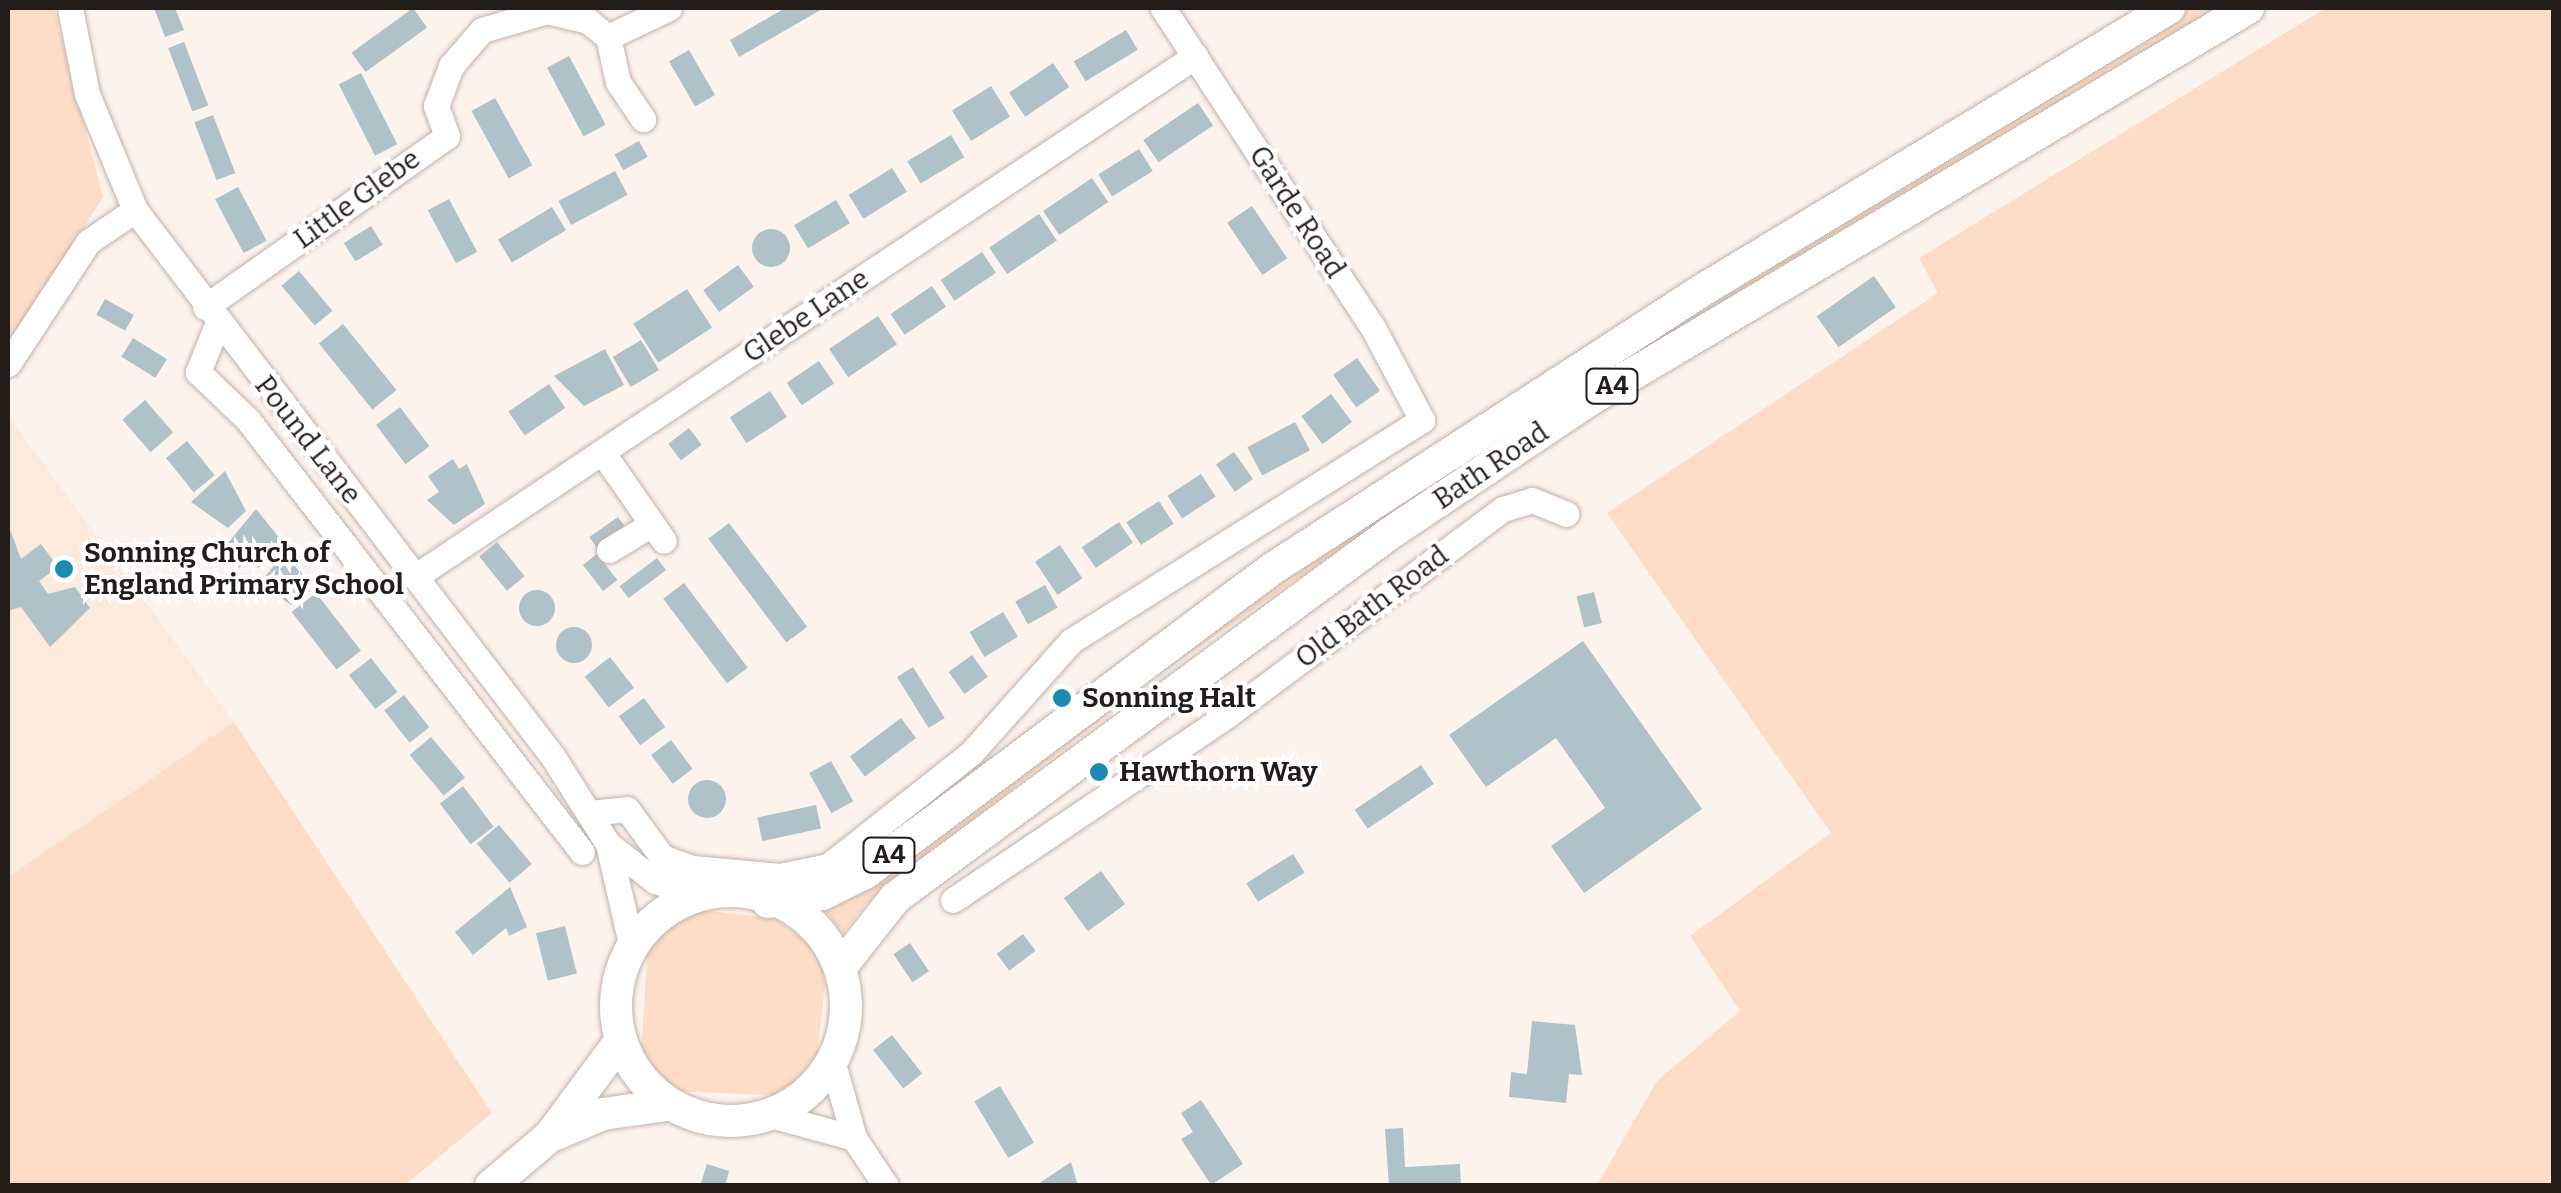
<!DOCTYPE html>
<style>
body{margin:0}
#map{position:relative;width:2561px;height:1193px;overflow:hidden;background:#fdf3ed;font-family:Bitter,serif}
div>[style]{position:absolute}
[style*='--x']{left:calc(var(--x)*1px);top:calc(var(--y)*1px);width:calc(var(--w)*1px);rotate:calc(var(--a)*1deg)}
.built>*{inset:0;background:#fceadd}
.green>*{inset:0;background:#fdddc7}
.building>*{inset:0;background:#afc1c9;transform-origin:0 0}
.round{border-radius:50%}
.roads{filter:drop-shadow(0 0 2px #c2b2a8) drop-shadow(0 0 2px #c2b2a8)}
.minor>*{height:25px;margin:-12.5px;padding:0 12.5px;transform-origin:12.5px;border-radius:12.5px;background:#fff}
.major>*{height:32px;margin:-16px;padding:0 16px;transform-origin:16px;border-radius:16px;background:#fff}
.major>.ring{margin:-16px;padding:0;box-sizing:content-box;background:none;border:32px solid #fff;border-radius:50%}
.dots>*{width:28px;height:28px;translate:-50% -50%;box-sizing:border-box;border:5px solid #fff;border-radius:50%}
span{translate:-50% -50%;white-space:nowrap;text-align:center;line-height:1.15;-webkit-text-stroke:8px #fff;paint-order:stroke}
.shield-label span{padding:2px 8px;background:#fff;border:2px solid;border-radius:8px;-webkit-text-stroke-width:0}
.shield-label{font-size:25px;color:#231d19;font-weight:700}
.street-label{font-size:28px;color:#231d19}
.poi-label{font-size:28px;color:#231d19;font-weight:700}
.left{translate:0 -50%;text-align:left}
.frame{position:absolute;inset:0;border:10px solid #231d19;pointer-events:none}
</style>
<div id="map">
<div class="built">
<div style="clip-path:polygon(8px 416px,234px 722px,8px 877px)"></div>
</div>
<div class="green">
<div style="clip-path:polygon(8px 8px,54px 8px,103px 197px,8px 348px)"></div>
<div style="clip-path:polygon(2191px 8px,2223px 8px,1359px 537px,1155px 677px,1152px 669px,1416px 489px)"></div>
<div style="clip-path:polygon(2326px 8px,2553px 8px,2553px 1185px,1597px 1185px,1657px 1081px,1740px 1011px,1690px 936px,1831px 833px,1607px 513px,1938px 293px,1919px 258px)"></div>
<div style="clip-path:polygon(1129px 697px,867px 903px,843px 933px,823px 909px)"></div>
<div style="clip-path:polygon(234px 722px,492px 1113px,405px 1185px,8px 1185px,8px 877px)"></div>
<div style="clip-path:polygon(701px 910px,774px 918px,818px 950px,825px 984px,817px 1055px,783px 1096px,675px 1091px,641px 1055px,648px 945px,667px 921px)"></div>
</div>
<div class="building">
<div style="clip-path:polygon(154px 8px,175px 8px,184px 30px,165px 37px)"></div>
<div style="left:413px;top:8px;width:24px;height:76px;rotate:54deg"></div>
<div style="clip-path:polygon(785px 8px,824px 8px,739px 57px,730px 40px)"></div>
<div style="left:1126px;top:30px;width:23px;height:61px;rotate:59deg"></div>
<div style="left:184px;top:42px;width:68px;height:17px;rotate:69deg"></div>
<div style="left:689px;top:50px;width:52px;height:23px;rotate:60deg"></div>
<div style="left:569px;top:56px;width:78px;height:25px;rotate:62deg"></div>
<div style="left:1053px;top:63px;width:29px;height:53px;rotate:56deg"></div>
<div style="left:361px;top:73px;width:80px;height:25px;rotate:63deg"></div>
<div style="left:991px;top:86px;width:36px;height:46px;rotate:58deg"></div>
<div style="left:495px;top:98px;width:77px;height:27px;rotate:61deg"></div>
<div style="left:1198px;top:103px;width:27px;height:66px;rotate:56deg"></div>
<div style="left:213px;top:115px;width:62px;height:20px;rotate:69deg"></div>
<div style="left:951px;top:135px;width:26px;height:51px;rotate:59deg"></div>
<div style="left:639px;top:141px;width:18px;height:28px;rotate:61deg"></div>
<div style="left:1139px;top:149px;width:26px;height:48px;rotate:58deg"></div>
<div style="left:892px;top:168px;width:28px;height:51px;rotate:58deg"></div>
<div style="left:615px;top:171px;width:27px;height:64px;rotate:62deg"></div>
<div style="left:1092px;top:178px;width:29px;height:59px;rotate:56deg"></div>
<div style="left:238px;top:187px;width:61px;height:26px;rotate:62deg"></div>
<div style="left:449px;top:199px;width:60px;height:24px;rotate:62deg"></div>
<div style="left:836px;top:200px;width:27px;height:49px;rotate:59deg"></div>
<div style="left:1252px;top:206px;width:63px;height:30px;rotate:56deg"></div>
<div style="left:552px;top:207px;width:27px;height:63px;rotate:59deg"></div>
<div style="left:1039px;top:214px;width:32px;height:60px;rotate:56deg"></div>
<div style="left:371px;top:226px;width:22px;height:32px;rotate:58deg"></div>
<div class="round" style="left:752px;top:229px;width:38px;height:38px"></div>
<div style="left:982px;top:252px;width:25px;height:50px;rotate:56deg"></div>
<div style="left:738px;top:265px;width:27px;height:43px;rotate:54deg"></div>
<div style="left:299px;top:271px;width:52px;height:23px;rotate:50deg"></div>
<div style="left:1874px;top:276px;width:38px;height:70px;rotate:55deg"></div>
<div style="left:932px;top:286px;width:25px;height:50px;rotate:56deg"></div>
<div style="left:687px;top:289px;width:46px;height:64px;rotate:57deg"></div>
<div style="left:105px;top:299px;width:33px;height:18px;rotate:29deg"></div>
<div style="left:878px;top:316px;width:34px;height:59px;rotate:56deg"></div>
<div style="left:343px;top:324px;width:85px;height:31px;rotate:51deg"></div>
<div style="left:133px;top:338px;width:40px;height:22px;rotate:32deg"></div>
<div style="left:641px;top:340px;width:35px;height:33px;rotate:59deg"></div>
<div style="clip-path:polygon(605px 349px,624px 385px,584px 406px,554px 376px)"></div>
<div style="left:1357px;top:358px;width:40px;height:29px;rotate:55deg"></div>
<div style="left:819px;top:361px;width:27px;height:39px;rotate:56deg"></div>
<div style="left:549px;top:384px;width:29px;height:49px;rotate:56deg"></div>
<div style="left:770px;top:391px;width:31px;height:48px;rotate:57deg"></div>
<div style="left:1331px;top:394px;width:35px;height:37px;rotate:53deg"></div>
<div style="left:145px;top:400px;width:43px;height:30px;rotate:49deg"></div>
<div style="left:400px;top:407px;width:49px;height:30px;rotate:53deg"></div>
<div style="left:1295px;top:422px;width:32px;height:54px;rotate:62deg"></div>
<div style="left:689px;top:428px;width:21px;height:26px;rotate:53deg"></div>
<div style="left:187px;top:441px;width:44px;height:27px;rotate:51deg"></div>
<div style="left:1234px;top:452px;width:33px;height:22px;rotate:55deg"></div>
<div style="clip-path:polygon(453px 459px,459px 469px,467px 464px,485px 504px,454px 525px,427px 500px,439px 492px,428px 476px)"></div>
<div style="clip-path:polygon(225px 471px,246px 511px,228px 528px,191px 502px)"></div>
<div style="left:1201px;top:474px;width:27px;height:40px;rotate:57deg"></div>
<div style="left:1159px;top:501px;width:27px;height:39px;rotate:57deg"></div>
<div style="clip-path:polygon(256px 509px,286px 546px,258px 568px,251px 559px,239px 568px,223px 549px)"></div>
<div style="left:618px;top:517px;width:16px;height:35px;rotate:55deg"></div>
<div style="left:1119px;top:522px;width:25px;height:45px;rotate:56deg"></div>
<div style="left:729px;top:523px;width:130px;height:26px;rotate:53deg"></div>
<div style="clip-path:polygon(8px 524px,21px 559px,41px 544px,58px 567px,39px 581px,48px 594px,75px 587px,90px 608px,50px 647px,21px 607px,8px 611px)"></div>
<div style="left:497px;top:542px;width:44px;height:23px;rotate:51deg"></div>
<div style="left:1060px;top:545px;width:40px;height:30px;rotate:56deg"></div>
<div style="clip-path:polygon(289px 547px,310px 591px,291px 605px,260px 583px)"></div>
<div style="left:597px;top:554px;width:33px;height:18px;rotate:52deg"></div>
<div style="left:657px;top:558px;width:15px;height:47px;rotate:53deg"></div>
<div style="left:684px;top:583px;width:106px;height:26px;rotate:53deg"></div>
<div style="left:1045px;top:585px;width:26px;height:34px;rotate:61deg"></div>
<div class="round" style="left:519px;top:590px;width:36px;height:36px"></div>
<div style="left:1594px;top:592px;width:32px;height:18px;rotate:76deg"></div>
<div style="left:316px;top:593px;width:73px;height:31px;rotate:52deg"></div>
<div style="left:1003px;top:612px;width:29px;height:39px;rotate:59deg"></div>
<div class="round" style="left:556px;top:627px;width:36px;height:36px"></div>
<div style="clip-path:polygon(1583px 641px,1702px 809px,1584px 893px,1551px 846px,1605px 808px,1556px 738px,1486px 787px,1449px 735px)"></div>
<div style="left:972px;top:655px;width:27px;height:29px;rotate:54deg"></div>
<div style="left:610px;top:657px;width:39px;height:32px;rotate:52deg"></div>
<div style="left:371px;top:658px;width:43px;height:28px;rotate:52deg"></div>
<div style="left:913px;top:667px;width:60px;height:19px;rotate:58deg"></div>
<div style="left:404px;top:695px;width:41px;height:25px;rotate:52deg"></div>
<div style="left:644px;top:698px;width:36px;height:31px;rotate:54deg"></div>
<div style="left:901px;top:718px;width:25px;height:64px;rotate:53deg"></div>
<div style="left:431px;top:737px;width:53px;height:28px;rotate:50deg"></div>
<div style="left:671px;top:740px;width:36px;height:25px;rotate:53deg"></div>
<div style="left:831px;top:761px;width:46px;height:25px;rotate:61deg"></div>
<div style="left:1421px;top:765px;width:23px;height:80px;rotate:56deg"></div>
<div class="round" style="left:688px;top:780px;width:38px;height:38px"></div>
<div style="left:463px;top:786px;width:51px;height:29px;rotate:53deg"></div>
<div style="left:816px;top:805px;width:24px;height:60px;rotate:78deg"></div>
<div style="left:499px;top:825px;width:51px;height:29px;rotate:50deg"></div>
<div style="left:1293px;top:854px;width:22px;height:55px;rotate:58deg"></div>
<div style="left:1101px;top:871px;width:41px;height:46px;rotate:54deg"></div>
<div style="clip-path:polygon(510px 887px,527px 927px,509px 936px,506px 928px,473px 955px,455px 932px)"></div>
<div style="left:565px;top:926px;width:49px;height:30px;rotate:76deg"></div>
<div style="left:1023px;top:934px;width:21px;height:33px;rotate:53deg"></div>
<div style="left:910px;top:943px;width:34px;height:20px;rotate:56deg"></div>
<div style="clip-path:polygon(1532px 1021px,1575px 1025px,1582px 1075px,1569px 1074px,1566px 1103px,1509px 1097px,1511px 1072px,1527px 1074px)"></div>
<div style="left:892px;top:1035px;width:49px;height:24px;rotate:52deg"></div>
<div style="left:1000px;top:1086px;width:66px;height:30px;rotate:59deg"></div>
<div style="clip-path:polygon(1201px 1100px,1243px 1164px,1211px 1185px,1181px 1139px,1193px 1132px,1181px 1113px)"></div>
<div style="clip-path:polygon(1403px 1128px,1405px 1167px,1460px 1164px,1461px 1186px,1389px 1186px,1385px 1129px)"></div>
<div style="clip-path:polygon(1071px 1162px,1078px 1186px,1035px 1186px)"></div>
<div style="clip-path:polygon(707px 1164px,729px 1171px,725px 1186px,700px 1186px)"></div>
</div>
<div class="roads">
<div class="minor">
<div style="--x:70;--y:8;--w:88;--a:78.8"></div>
<div style="--x:87;--y:94;--w:126;--a:67.5"></div>
<div style="--x:135;--y:210;--w:688;--a:52.61"></div>
<div style="--x:553;--y:757;--w:103;--a:57.7"></div>
<div style="--x:608;--y:844;--w:103;--a:77"></div>
<div style="--x:608;--y:37;--w:68;--a:-25.4"></div>
<div style="--x:205;--y:307;--w:296;--a:-35.2"></div>
<div style="--x:447;--y:136;--w:32;--a:-110"></div>
<div style="--x:436;--y:106;--w:43;--a:-69.4"></div>
<div style="--x:451;--y:66;--w:48;--a:-49.3"></div>
<div style="--x:482;--y:30;--w:68;--a:-16.3"></div>
<div style="--x:547;--y:11;--w:42;--a:13.7"></div>
<div style="--x:588;--y:21;--w:26;--a:39"></div>
<div style="--x:608;--y:37;--w:46;--a:77.5"></div>
<div style="--x:618;--y:82;--w:45;--a:56"></div>
<div style="--x:217;--y:325;--w:51;--a:112"></div>
<div style="--x:198;--y:372;--w:69;--a:43.8"></div>
<div style="--x:248;--y:420;--w:546;--a:52.29"></div>
<div style="--x:8;--y:364;--w:146;--a:-56.7"></div>
<div style="--x:88;--y:242;--w:57;--a:-34.2"></div>
<div style="--x:602;--y:452;--w:108;--a:55.1"></div>
<div style="--x:609;--y:550;--w:50;--a:-31.2"></div>
<div style="--x:416;--y:576;--w:937;--a:-33.72"></div>
<div style="--x:590;--y:813;--w:37;--a:-6"></div>
<div style="--x:627;--y:809;--w:59;--a:53.9"></div>
<div style="--x:662;--y:857;--w:32;--a:20"></div>
<div style="--x:692;--y:868;--w:88;--a:5.2"></div>
<div style="--x:780;--y:876;--w:49;--a:-11.8"></div>
<div style="--x:828;--y:866;--w:182;--a:-38.3"></div>
<div style="--x:971;--y:753;--w:150;--a:-48.2"></div>
<div style="--x:1071;--y:641;--w:415;--a:-32.2"></div>
<div style="--x:1422;--y:420;--w:104;--a:-118"></div>
<div style="--x:1373;--y:328;--w:383;--a:-123.3"></div>
<div style="--x:608;--y:844;--w:60;--a:38.2"></div>
<div style="--x:655;--y:881;--w:44;--a:18.4"></div>
<div style="--x:953;--y:900;--w:329;--a:-34"></div>
<div style="--x:1226;--y:716;--w:346;--a:-36.8"></div>
<div style="--x:1503;--y:509;--w:30;--a:-17"></div>
<div style="--x:1532;--y:500;--w:37;--a:22"></div>
<div style="--x:832;--y:1060;--w:81;--a:74.2"></div>
<div style="--x:854;--y:1138;--w:58;--a:56.3"></div>
<div style="--x:774;--y:1116;--w:83;--a:15.4"></div>
</div>
<div class="major">
<div class="ring" style="left:616px;top:891px;width:198px;height:198px"></div>
<div style="--x:768;--y:902;--w:55;--a:-8.4"></div>
<div style="--x:822;--y:894;--w:48;--a:-26"></div>
<div style="--x:865;--y:873;--w:508;--a:-36.76"></div>
<div style="--x:1272;--y:569;--w:511;--a:-32.94"></div>
<div style="--x:1701;--y:291;--w:547;--a:-31.16"></div>
<div style="--x:840;--y:968;--w:89;--a:-51.8"></div>
<div style="--x:895;--y:898;--w:614;--a:-36.38"></div>
<div style="--x:1389;--y:534;--w:241;--a:-33.8"></div>
<div style="--x:1589;--y:400;--w:767;--a:-30.75"></div>
<div style="--x:556;--y:1134;--w:51;--a:-23.1"></div>
<div style="--x:603;--y:1114;--w:65;--a:-8"></div>
<div style="--x:491;--y:1186;--w:77;--a:-40.3"></div>
<div style="--x:550;--y:1136;--w:119;--a:-53.5"></div>
</div>
</div>
<div class="dots">
<div style="left:64px;top:569px;background:#1c8bb1"></div>
<div style="left:1062px;top:698px;background:#1c8bb1"></div>
<div style="left:1099px;top:772px;background:#1c8bb1"></div>
</div>
<div class="shield-label">
<span style="left:1612px;top:386px">A4</span>
<span style="left:889px;top:855px">A4</span>
</div>
<div class="street-label">
<span style="left:357px;top:199px;rotate:-36deg">Little Glebe</span>
<span style="left:1297px;top:212px;rotate:57deg">Garde Road</span>
<span style="left:806px;top:316px;rotate:-34deg">Glebe Lane</span>
<span style="left:308px;top:440px;rotate:52deg">Pound Lane</span>
<span style="left:1491px;top:466px;rotate:-34deg">Bath Road</span>
<span style="left:1372px;top:607px;rotate:-37deg">Old Bath Road</span>
</div>
<div class="poi-label">
<span class="left" style="left:84px;top:569px">Sonning Church of<br>England Primary School</span>
<span class="left" style="left:1082px;top:698px">Sonning Halt</span>
<span class="left" style="left:1119px;top:772px">Hawthorn Way</span>
</div>
<div class="frame"></div>
</div>
